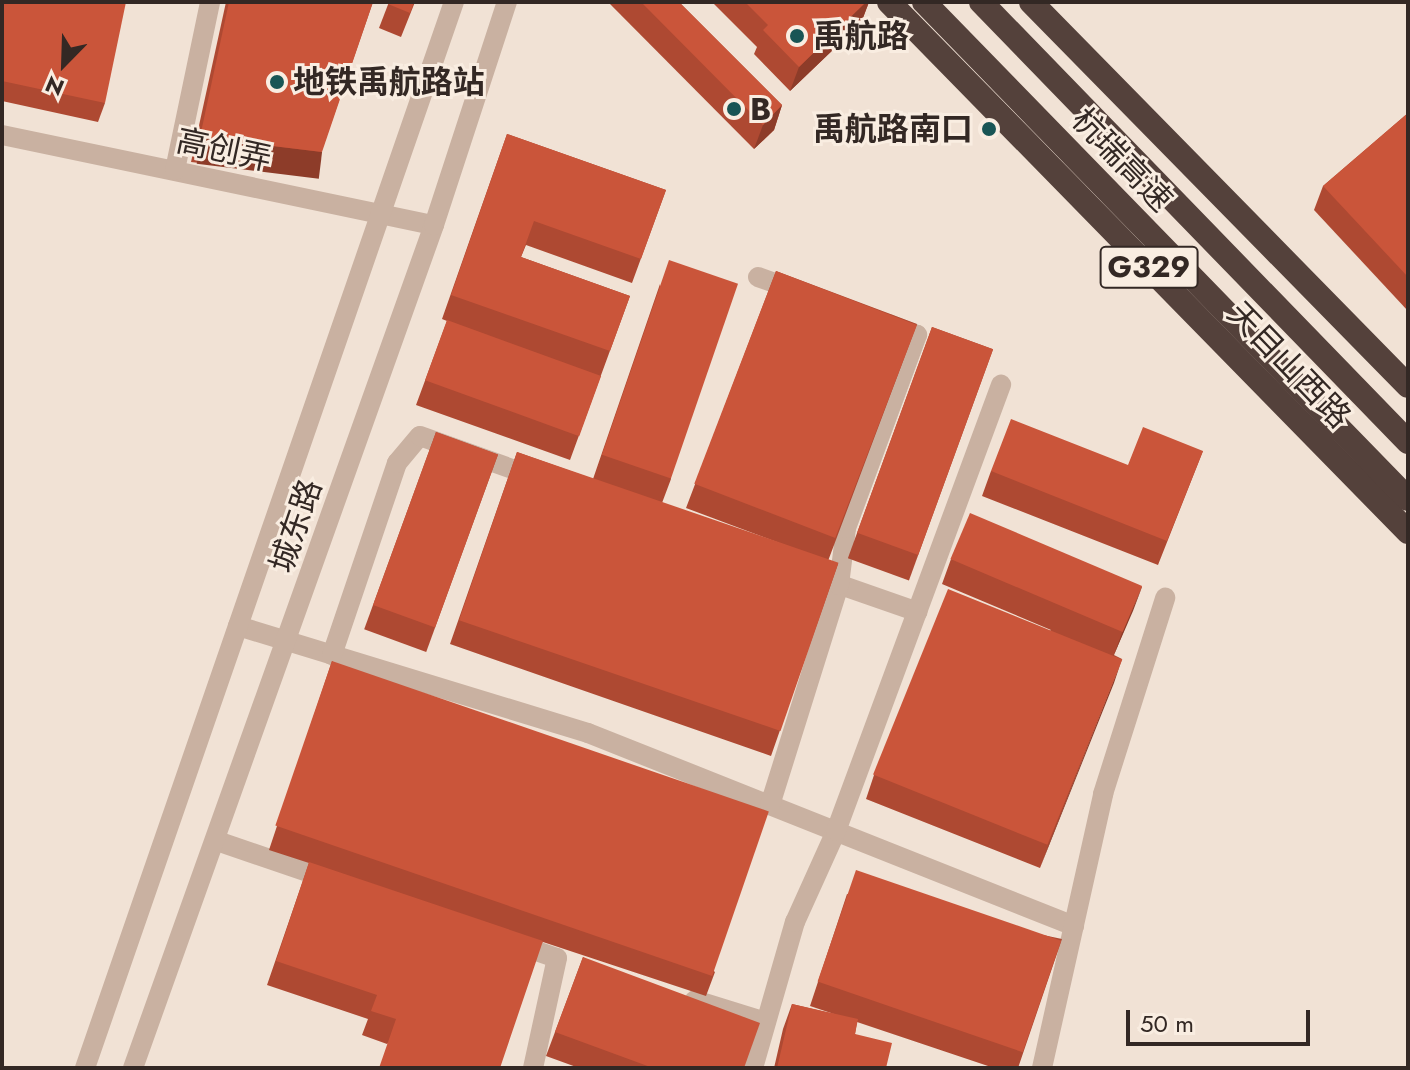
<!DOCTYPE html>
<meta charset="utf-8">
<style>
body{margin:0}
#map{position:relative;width:1410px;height:1070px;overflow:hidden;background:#f1e2d5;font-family:Jost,"Noto Sans SC",sans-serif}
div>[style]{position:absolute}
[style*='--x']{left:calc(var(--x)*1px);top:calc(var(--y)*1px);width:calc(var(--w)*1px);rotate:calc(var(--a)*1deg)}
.minor>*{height:20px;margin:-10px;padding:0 10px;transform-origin:10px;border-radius:10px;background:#c9b1a1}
.highway>*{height:24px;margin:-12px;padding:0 12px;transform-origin:12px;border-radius:12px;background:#54413b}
.wall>*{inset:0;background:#ae4932;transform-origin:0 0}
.shaded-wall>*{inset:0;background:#8d3c29;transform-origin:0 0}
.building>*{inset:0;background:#ca553a;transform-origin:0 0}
.dots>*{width:22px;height:22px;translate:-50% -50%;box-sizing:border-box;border:4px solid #f9ede1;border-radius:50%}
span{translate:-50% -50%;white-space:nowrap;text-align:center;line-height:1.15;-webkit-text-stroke:6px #f9ede1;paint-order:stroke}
.shield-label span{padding:2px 6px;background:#f9ede1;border:2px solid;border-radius:6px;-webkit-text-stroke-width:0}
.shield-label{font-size:30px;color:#332824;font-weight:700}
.poi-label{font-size:32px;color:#332824;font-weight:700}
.left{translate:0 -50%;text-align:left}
.right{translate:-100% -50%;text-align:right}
.street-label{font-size:32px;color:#332824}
.frame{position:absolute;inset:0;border:4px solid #332824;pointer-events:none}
.north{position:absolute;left:24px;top:24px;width:80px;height:80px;-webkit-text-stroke:6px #f9ede1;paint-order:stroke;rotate:203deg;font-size:22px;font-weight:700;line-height:32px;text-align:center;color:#332824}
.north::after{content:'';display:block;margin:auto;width:28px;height:36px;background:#332824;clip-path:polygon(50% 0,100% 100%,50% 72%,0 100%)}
.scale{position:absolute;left:1126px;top:1010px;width:184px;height:36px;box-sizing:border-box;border:4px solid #332824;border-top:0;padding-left:10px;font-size:24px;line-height:28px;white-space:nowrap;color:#332824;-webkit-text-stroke:6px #f9ede1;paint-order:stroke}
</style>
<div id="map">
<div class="minor">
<div style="--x:2;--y:135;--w:441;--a:11.8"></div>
<div style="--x:175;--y:170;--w:172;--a:-78.2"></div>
<div style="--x:758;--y:277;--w:38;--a:20"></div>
<div style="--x:809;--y:574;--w:115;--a:19.2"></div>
<div style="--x:238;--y:626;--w:366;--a:17"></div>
<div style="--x:588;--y:733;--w:523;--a:21.66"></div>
<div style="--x:332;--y:655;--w:203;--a:-71.3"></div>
<div style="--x:397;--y:463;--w:35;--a:-50"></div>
<div style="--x:420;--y:436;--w:124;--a:19.7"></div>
<div style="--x:770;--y:805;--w:231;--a:-72.6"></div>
<div style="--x:839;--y:585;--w:57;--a:-83"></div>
<div style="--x:846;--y:528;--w:206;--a:-69.8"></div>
<div style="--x:917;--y:335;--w:31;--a:-159"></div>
<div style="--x:217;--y:841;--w:120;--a:18.9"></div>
<div style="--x:516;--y:944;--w:43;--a:18.9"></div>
<div style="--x:557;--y:958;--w:113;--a:102.3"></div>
<div style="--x:695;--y:1000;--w:74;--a:17.2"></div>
<div style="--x:85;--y:1068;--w:1128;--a:-70.91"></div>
<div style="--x:133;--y:1068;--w:895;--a:-70.35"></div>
<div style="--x:434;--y:225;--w:235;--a:-71.9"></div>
<div style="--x:753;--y:1068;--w:152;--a:-74"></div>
<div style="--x:795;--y:922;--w:100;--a:-65.7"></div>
<div style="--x:836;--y:831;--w:476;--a:-69.7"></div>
<div style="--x:1042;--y:1068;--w:281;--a:-77.4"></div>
<div style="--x:1103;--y:794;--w:206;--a:-72.4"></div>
</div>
<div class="highway">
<div style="--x:889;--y:2;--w:742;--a:45.6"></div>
<div style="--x:924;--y:2;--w:694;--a:45.76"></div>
<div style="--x:981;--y:2;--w:613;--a:45.86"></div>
<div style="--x:1031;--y:2;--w:538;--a:45.53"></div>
</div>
<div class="wall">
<div style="clip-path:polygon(2px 2px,105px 103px,98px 122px,2px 101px)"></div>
<div style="clip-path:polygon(226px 2px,373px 2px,313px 176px,191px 162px)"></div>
<div style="clip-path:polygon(389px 2px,415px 2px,401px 37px,379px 28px)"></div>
<div style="clip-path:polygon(608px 2px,679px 2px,782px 105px,774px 130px,754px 149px)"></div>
<div style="clip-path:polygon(712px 2px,869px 2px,861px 23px,790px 91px,754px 54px,757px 47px)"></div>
<div style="clip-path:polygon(1408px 113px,1408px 311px,1314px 210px,1323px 186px)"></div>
<div style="clip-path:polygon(507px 134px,666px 190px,632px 283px,526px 245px,521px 257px,630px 296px,570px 460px,416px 405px,447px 321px,442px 319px)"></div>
<div style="clip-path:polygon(776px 271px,917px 324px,828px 561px,838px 564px,771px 756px,450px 644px,517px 452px,593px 479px,660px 284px,671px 479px,662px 503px,790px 547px,686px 508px)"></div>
<div style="left:932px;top:327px;width:65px;height:246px;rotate:20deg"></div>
<div style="left:436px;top:432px;width:66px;height:210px;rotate:20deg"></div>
<div style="clip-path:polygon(1203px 451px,1158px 565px,982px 496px,991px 471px,1128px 465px)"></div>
<div style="clip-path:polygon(951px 559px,1142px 587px,1114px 655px,1122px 659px,1040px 868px,866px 799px,874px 775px,1051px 630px,942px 584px)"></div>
<div style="clip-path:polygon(332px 661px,715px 972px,706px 996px,543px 942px,387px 1044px,362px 1035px,368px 1019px,267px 985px,309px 863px,269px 850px)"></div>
<div style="clip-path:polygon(847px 894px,1062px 939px,1018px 1068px,994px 1068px,857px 1022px,855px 1034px,886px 1068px,774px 1068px,783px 1029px,792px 1004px,834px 1014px,810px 1006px)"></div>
<div style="clip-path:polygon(583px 957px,744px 1068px,579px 1068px,546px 1056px)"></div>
</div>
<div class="shaded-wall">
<div style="clip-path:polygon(866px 2px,869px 2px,861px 23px,790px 91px,799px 67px)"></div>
<div style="clip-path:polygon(782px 105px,774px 130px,754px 149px,763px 125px)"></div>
<div style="left:200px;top:137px;width:123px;height:27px;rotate:7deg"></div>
<div style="clip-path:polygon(1142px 587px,1133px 611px,1113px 657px,1122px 633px)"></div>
<div style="clip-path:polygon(1122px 659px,1114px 683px,1040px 868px,1049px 844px)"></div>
</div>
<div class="building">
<div style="clip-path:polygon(2px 2px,126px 2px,105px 103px,2px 81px)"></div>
<div style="clip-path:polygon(229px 2px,373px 2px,322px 152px,200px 137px)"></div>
<div style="clip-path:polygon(389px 2px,414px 2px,410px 13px,388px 4px)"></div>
<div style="clip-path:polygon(641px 2px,679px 2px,782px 105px,763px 125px)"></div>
<div style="clip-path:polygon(745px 2px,866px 2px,799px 67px,763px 30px,768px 25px)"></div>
<div style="clip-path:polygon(1408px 113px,1408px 277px,1323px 186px)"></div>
<div style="clip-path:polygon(507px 134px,666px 190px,641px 259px,534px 221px,521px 257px,630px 296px,610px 351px,451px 295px)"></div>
<div style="left:669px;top:260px;width:73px;height:206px;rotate:19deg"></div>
<div style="left:776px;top:271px;width:151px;height:228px;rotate:21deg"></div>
<div style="left:447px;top:320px;width:164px;height:64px;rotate:20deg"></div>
<div style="left:932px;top:327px;width:65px;height:219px;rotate:20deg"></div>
<div style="clip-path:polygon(1011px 419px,1128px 465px,1143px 427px,1203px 451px,1167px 541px,991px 471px)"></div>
<div style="left:436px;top:432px;width:66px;height:184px;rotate:20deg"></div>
<div style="left:517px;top:452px;width:340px;height:178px;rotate:19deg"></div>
<div style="left:970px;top:513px;width:187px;height:50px;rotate:23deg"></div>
<div style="left:948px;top:589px;width:188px;height:200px;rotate:22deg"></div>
<div style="left:332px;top:661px;width:462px;height:174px;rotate:19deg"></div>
<div style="clip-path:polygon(309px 862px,543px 941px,500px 1068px,379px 1068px,396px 1019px,371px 1011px,377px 995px,276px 961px)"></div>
<div style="left:856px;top:870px;width:217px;height:118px;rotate:19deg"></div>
<div style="clip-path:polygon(583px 957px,760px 1023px,744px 1068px,653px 1068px,555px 1032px)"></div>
<div style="clip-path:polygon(792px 1004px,858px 1019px,855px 1034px,892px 1043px,886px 1068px,777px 1068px)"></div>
</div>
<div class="dots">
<div style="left:797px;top:36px;background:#195555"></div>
<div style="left:277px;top:82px;background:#195555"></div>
<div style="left:734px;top:109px;background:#195555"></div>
<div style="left:989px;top:129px;background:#195555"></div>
</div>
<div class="shield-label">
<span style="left:1149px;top:267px">G329</span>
</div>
<div class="poi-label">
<span class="left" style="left:813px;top:36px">禹航路</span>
<span class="left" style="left:293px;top:82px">地铁禹航路站</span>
<span class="left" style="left:750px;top:109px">B</span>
<span class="right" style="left:973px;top:129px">禹航路南口</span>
</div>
<div class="street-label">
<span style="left:224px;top:150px;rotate:12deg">高创弄</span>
<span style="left:1122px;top:160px;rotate:46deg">杭瑞高速</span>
<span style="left:1289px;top:365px;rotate:46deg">天目山西路</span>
<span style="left:296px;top:526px;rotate:-71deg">城东路</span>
</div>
<div class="frame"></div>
<div class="north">N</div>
<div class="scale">50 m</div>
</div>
